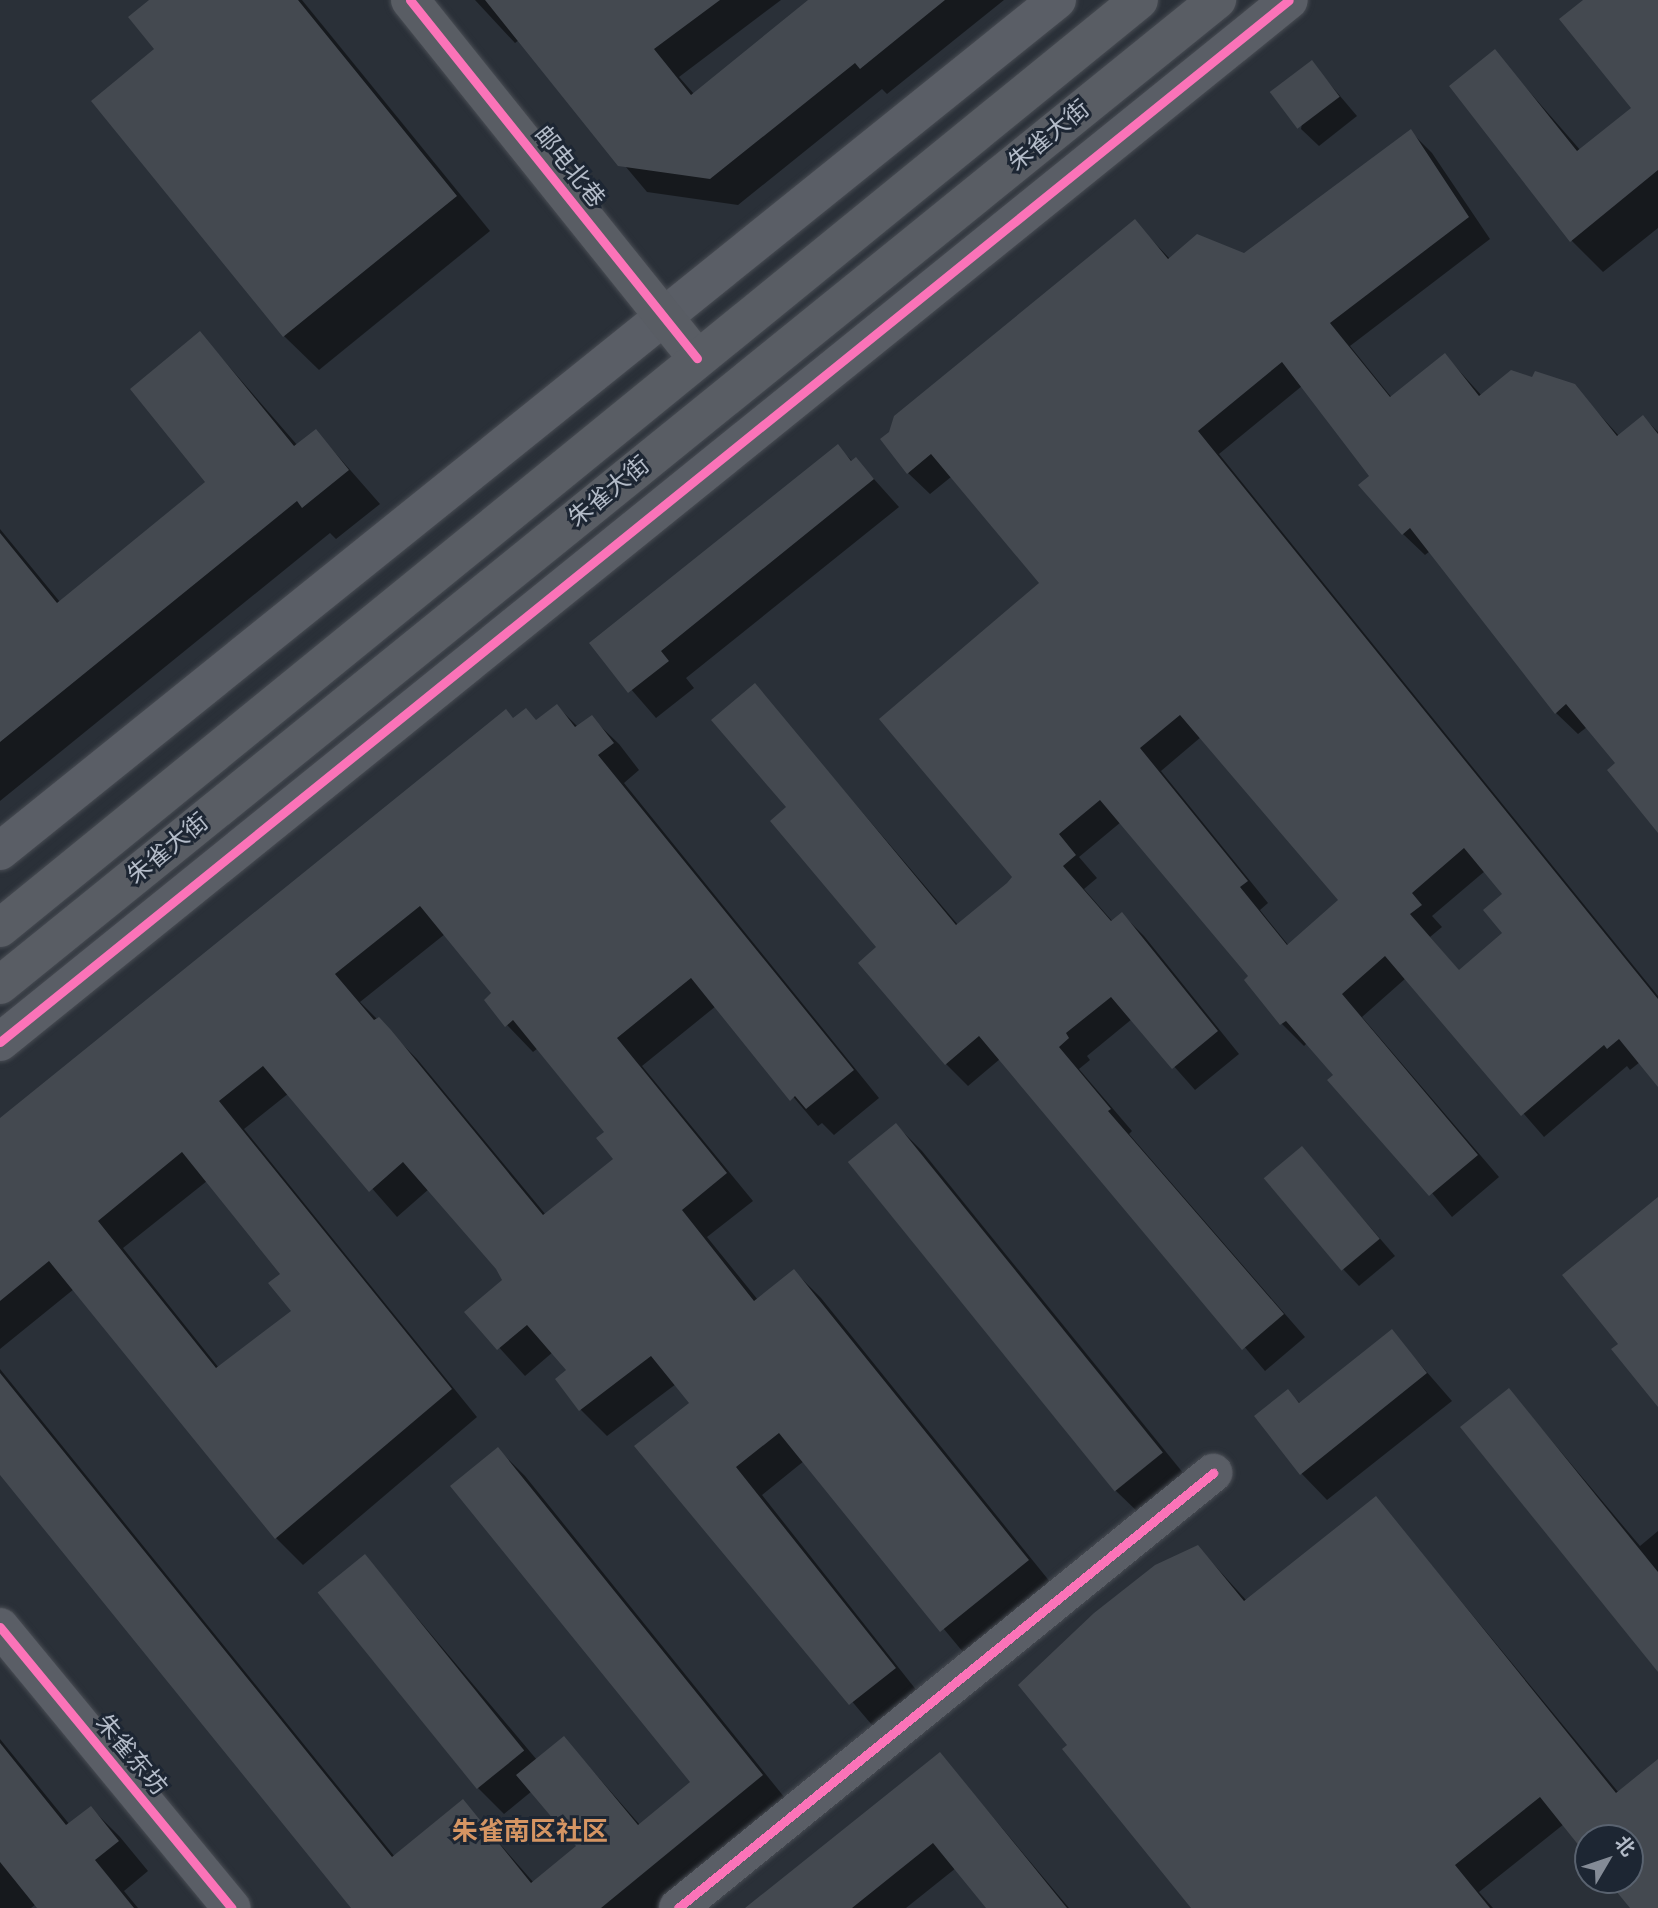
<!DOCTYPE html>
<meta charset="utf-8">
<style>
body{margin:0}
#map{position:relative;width:1658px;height:1908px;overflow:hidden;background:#2a3038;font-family:"Sofia Sans Condensed","Noto Sans SC",sans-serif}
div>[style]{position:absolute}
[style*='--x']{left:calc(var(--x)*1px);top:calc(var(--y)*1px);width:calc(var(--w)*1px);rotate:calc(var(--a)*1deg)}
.shadow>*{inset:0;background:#0007}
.building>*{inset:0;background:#444950;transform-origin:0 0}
.roads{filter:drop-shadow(0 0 2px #484c53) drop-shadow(0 0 2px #484c53)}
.street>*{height:38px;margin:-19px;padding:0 19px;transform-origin:19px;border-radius:19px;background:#5a5e66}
.secondary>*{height:38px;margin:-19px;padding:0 19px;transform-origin:19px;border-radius:19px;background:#595d64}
.cycleway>*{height:9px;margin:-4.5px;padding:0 4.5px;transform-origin:4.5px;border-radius:4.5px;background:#fb73b8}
span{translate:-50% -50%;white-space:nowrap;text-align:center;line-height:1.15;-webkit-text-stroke:6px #1d2633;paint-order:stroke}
.street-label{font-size:24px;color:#b4bcc9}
.neighbourhood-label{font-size:26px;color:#d59563;font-weight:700}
.north{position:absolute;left:1574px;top:1824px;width:70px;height:70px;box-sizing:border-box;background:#1d2633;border:2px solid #59626f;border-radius:50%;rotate:51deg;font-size:19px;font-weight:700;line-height:28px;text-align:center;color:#b4bcc9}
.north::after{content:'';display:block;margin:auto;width:24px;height:32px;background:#848b96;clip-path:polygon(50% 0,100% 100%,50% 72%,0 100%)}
</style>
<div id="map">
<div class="shadow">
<div style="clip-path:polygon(152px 0,302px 0,490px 231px,319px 370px,284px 336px,157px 49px)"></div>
<div style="clip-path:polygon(475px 0,781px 0,679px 77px,694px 94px,811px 0,1004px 0,887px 94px,882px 89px,738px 205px,647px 192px,519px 40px,515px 43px)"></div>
<div style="clip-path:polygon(1586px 0,1658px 0,1658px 228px,1603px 272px,1572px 241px,1495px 52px,1581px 151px,1633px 108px)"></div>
<div style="clip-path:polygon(1312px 63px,1357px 116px,1319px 146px,1301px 129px)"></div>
<div style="clip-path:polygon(evenodd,1411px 132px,1432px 153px,1490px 239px,1350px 346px,1392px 398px,1445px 355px,1482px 396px,1533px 379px,1574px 386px,1619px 436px,1643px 417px,1658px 432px,1658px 830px,1617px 764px,1587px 727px,1578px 734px,1556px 713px,1430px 551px,1425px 555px,1403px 534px,1371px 476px,1302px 386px,1219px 454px,1658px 996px,1658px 1084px,1640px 1062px,1630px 1070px,1627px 1066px,1544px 1137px,1406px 978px,1362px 1017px,1499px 1177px,1452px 1217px,1307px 1043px,1304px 1046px,1282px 1024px,1246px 980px,1250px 976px,1121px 822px,1079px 857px,1097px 878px,1084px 889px,1113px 922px,1122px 914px,1144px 936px,1239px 1054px,1195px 1090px,1132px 1019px,1087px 1056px,1090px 1060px,1079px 1069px,1132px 1131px,1129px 1134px,1305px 1337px,1265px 1371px,1000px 1059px,968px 1086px,946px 1064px,879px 947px,789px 807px,755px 686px,959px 926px,1015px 877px,1041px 584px,951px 477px,930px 494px,908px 473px,1134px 221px,1170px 259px,1244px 255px,1411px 132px,1201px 737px,1341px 900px,1289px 946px,1260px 910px,1268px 903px,1161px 771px,1201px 737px,1411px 132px,1485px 871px,1505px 895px,1504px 933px,1460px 972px,1430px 937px,1442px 927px,1432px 916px,1485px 871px)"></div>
<div style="clip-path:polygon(200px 333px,298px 446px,316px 431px,380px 504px,336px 539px,330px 533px,0 801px,0 529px,60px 602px,208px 482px)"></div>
<div style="clip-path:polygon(838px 447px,853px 462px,856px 459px,899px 507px,686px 678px,694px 688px,656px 718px,591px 643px)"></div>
<div style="clip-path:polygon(evenodd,557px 706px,578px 727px,592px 718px,619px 744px,639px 770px,624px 783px,879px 1098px,834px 1135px,822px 1123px,818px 1126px,716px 1006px,642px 1066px,753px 1201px,707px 1237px,758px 1300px,794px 1271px,821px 1298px,1055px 1588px,968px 1658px,804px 1461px,762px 1495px,921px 1696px,877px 1731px,636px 1446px,691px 1403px,676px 1384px,607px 1436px,581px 1410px,569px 1370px,553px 1352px,525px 1376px,467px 1312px,504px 1280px,497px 1268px,429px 1189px,397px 1217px,289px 1093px,244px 1129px,477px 1417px,303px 1565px,276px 1538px,74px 1289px,0 1349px,0 1119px,514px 720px,537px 721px,557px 706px,445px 934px,494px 994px,507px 1025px,533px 1052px,538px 1048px,606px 1132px,616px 1159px,546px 1215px,417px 1059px,360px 1002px,445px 934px,557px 706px,207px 1181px,282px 1274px,293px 1312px,219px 1368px,123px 1248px,207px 1181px)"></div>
<div style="clip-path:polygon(896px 1125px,922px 1151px,1188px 1479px,1142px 1516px,1115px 1490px,850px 1163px)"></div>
<div style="clip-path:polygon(1302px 1148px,1395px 1256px,1359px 1286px,1343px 1269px)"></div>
<div style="clip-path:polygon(1392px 1332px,1452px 1401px,1327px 1500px,1301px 1473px,1288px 1392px,1301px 1404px)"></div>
<div style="clip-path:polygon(0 1369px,395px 1857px,463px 1802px,534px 1883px,578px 1846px,532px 1791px,504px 1814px,478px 1788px,365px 1556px,537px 1760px,564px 1738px,640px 1825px,692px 1782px,498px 1449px,525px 1476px,789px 1803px,659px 1908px,353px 1908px,0 1472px)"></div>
<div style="clip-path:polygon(1509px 1390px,1640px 1546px,1658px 1531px,1658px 1669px)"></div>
<div style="clip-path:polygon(1376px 1498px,1619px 1793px,1658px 1761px,1658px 1908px,1632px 1908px,1609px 1880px,1630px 1880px,1630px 1838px,1588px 1838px,1588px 1854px,1564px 1824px,1479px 1892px,1493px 1908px,1193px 1908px,1198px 1547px,1247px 1601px)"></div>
<div style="clip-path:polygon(0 1739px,70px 1825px,91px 1808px,120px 1837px,148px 1871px,124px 1891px,138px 1908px,40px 1908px,36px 1904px,31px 1908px,0 1908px)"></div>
<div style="clip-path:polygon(940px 1754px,1069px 1908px,988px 1908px,956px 1868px,906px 1908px,783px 1908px)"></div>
</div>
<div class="building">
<div style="clip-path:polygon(149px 0,298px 0,457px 196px,283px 337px,91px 101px,154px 49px,128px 17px)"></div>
<div style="clip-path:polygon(485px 0,720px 0,654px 49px,691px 95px,808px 0,945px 0,860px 69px,855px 63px,710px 179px,618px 166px)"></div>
<div style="clip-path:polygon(1583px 0,1658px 0,1658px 170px,1570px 242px,1449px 86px,1495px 49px,1577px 151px,1631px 108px,1559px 19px)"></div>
<div style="left:1312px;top:60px;width:46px;height:53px;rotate:53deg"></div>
<div style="clip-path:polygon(evenodd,1411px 129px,1469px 217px,1330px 323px,1390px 397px,1445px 353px,1479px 396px,1511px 370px,1532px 377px,1535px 371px,1575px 384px,1617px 436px,1643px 415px,1658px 434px,1658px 833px,1607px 770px,1615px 763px,1566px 704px,1555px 714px,1410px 528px,1402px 535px,1358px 485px,1369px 476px,1282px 362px,1198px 431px,1658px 999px,1658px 1087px,1619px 1039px,1607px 1049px,1604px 1045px,1521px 1116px,1385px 956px,1342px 994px,1478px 1155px,1429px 1196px,1327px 1080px,1333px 1075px,1286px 1021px,1280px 1025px,1244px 980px,1248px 976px,1100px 800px,1059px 834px,1076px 855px,1063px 866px,1111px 921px,1122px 912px,1218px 1031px,1172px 1069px,1111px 997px,1066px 1033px,1069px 1038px,1059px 1047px,1111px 1109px,1108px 1111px,1284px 1314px,1242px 1350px,979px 1036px,945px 1065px,858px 963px,876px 947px,770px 821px,786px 807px,711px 720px,755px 683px,956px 925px,1007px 883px,1012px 877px,879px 719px,1039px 583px,931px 454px,907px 474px,880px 439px,889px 432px,894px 416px,1135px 219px,1168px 259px,1197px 234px,1244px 253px,1411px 129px,1180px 715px,1338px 900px,1287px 945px,1240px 887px,1248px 881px,1140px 748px,1180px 715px,1411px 129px,1464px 848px,1502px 894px,1483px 910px,1502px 933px,1459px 970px,1410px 914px,1422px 905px,1412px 893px,1464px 848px)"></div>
<div style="clip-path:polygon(200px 331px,294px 446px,316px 429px,349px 470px,302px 508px,297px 501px,0 742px,0 533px,57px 603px,205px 482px,130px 389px)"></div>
<div style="clip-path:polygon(838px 444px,851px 461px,856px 457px,874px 479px,661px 651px,669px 661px,628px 693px,589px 643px)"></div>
<div style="clip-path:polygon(evenodd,557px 704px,575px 727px,592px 715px,614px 743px,598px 755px,854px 1070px,806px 1109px,795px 1096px,790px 1101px,691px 978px,617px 1038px,727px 1173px,682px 1210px,754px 1301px,794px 1269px,1029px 1560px,940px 1632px,779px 1433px,736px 1467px,896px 1668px,849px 1705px,634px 1446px,689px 1403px,651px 1356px,579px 1411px,555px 1379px,566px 1370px,527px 1325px,497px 1350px,464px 1312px,502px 1280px,496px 1269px,403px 1162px,369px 1192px,263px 1066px,219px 1101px,452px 1389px,275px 1539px,49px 1261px,0 1301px,0 1118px,506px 709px,513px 718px,526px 708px,536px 720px,557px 704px,420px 906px,491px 993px,484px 1000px,505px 1027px,513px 1020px,604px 1132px,596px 1138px,613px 1159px,543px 1215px,391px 1030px,379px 1017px,374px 1020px,335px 974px,420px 906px,557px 704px,182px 1152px,280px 1274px,268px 1283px,291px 1311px,216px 1368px,98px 1221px,182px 1152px)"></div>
<div style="left:896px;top:1123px;width:424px;height:62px;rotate:51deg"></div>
<div style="left:1302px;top:1146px;width:121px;height:50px;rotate:50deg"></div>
<div style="clip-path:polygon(1658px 1197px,1658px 1407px,1611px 1349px,1618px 1344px,1562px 1275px)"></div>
<div style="clip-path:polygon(1392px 1329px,1427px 1373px,1300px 1475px,1254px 1416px,1288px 1389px,1299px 1403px)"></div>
<div style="clip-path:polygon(0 1373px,392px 1857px,463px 1799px,531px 1883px,576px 1846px,516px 1775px,564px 1736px,638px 1825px,690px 1782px,450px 1486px,498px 1447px,763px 1775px,601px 1908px,351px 1908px,0 1475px)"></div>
<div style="clip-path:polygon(1509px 1388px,1658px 1572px,1658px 1672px,1460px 1427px)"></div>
<div style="clip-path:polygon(1376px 1496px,1616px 1793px,1658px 1759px,1658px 1908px,1630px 1908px,1607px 1880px,1630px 1880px,1630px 1838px,1588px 1838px,1588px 1857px,1540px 1797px,1455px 1865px,1490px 1908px,1191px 1908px,1062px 1749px,1067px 1745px,1018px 1685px,1094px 1613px,1155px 1565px,1198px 1545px,1244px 1601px)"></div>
<div style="left:365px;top:1554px;width:253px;height:61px;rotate:51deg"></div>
<div style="clip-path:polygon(0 1743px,66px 1825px,91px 1806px,119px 1841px,95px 1860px,134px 1908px,37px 1908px,0 1862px)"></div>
<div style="clip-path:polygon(940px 1752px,1067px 1908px,986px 1908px,933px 1843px,852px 1908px,745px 1908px)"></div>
</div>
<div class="roads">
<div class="street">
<div style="--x:0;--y:851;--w:1357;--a:-38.84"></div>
<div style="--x:0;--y:1042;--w:1657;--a:-38.95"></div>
<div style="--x:0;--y:1627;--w:364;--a:50.5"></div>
<div style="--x:678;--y:1908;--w:690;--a:-39.11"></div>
</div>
<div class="secondary">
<div style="--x:410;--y:0;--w:459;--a:51.3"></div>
<div style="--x:0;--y:928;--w:1469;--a:-39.17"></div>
<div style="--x:0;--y:985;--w:1566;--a:-38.99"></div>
</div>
</div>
<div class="cycleway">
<div style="--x:410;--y:0;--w:459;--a:51.3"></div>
<div style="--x:0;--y:1042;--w:1657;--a:-38.95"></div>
<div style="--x:0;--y:1627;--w:364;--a:50.5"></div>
<div style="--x:678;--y:1908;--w:690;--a:-39.11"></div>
</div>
<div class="street-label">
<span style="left:1049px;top:136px;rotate:-39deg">朱雀大街</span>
<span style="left:569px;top:167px;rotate:51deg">邮电北巷</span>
<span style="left:609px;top:492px;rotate:-39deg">朱雀大街</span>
<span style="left:168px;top:849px;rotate:-39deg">朱雀大街</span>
<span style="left:131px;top:1755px;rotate:50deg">朱雀东坊</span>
</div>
<div class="neighbourhood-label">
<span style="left:530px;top:1833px">朱雀南区社区</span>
</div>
<div class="north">北</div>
</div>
